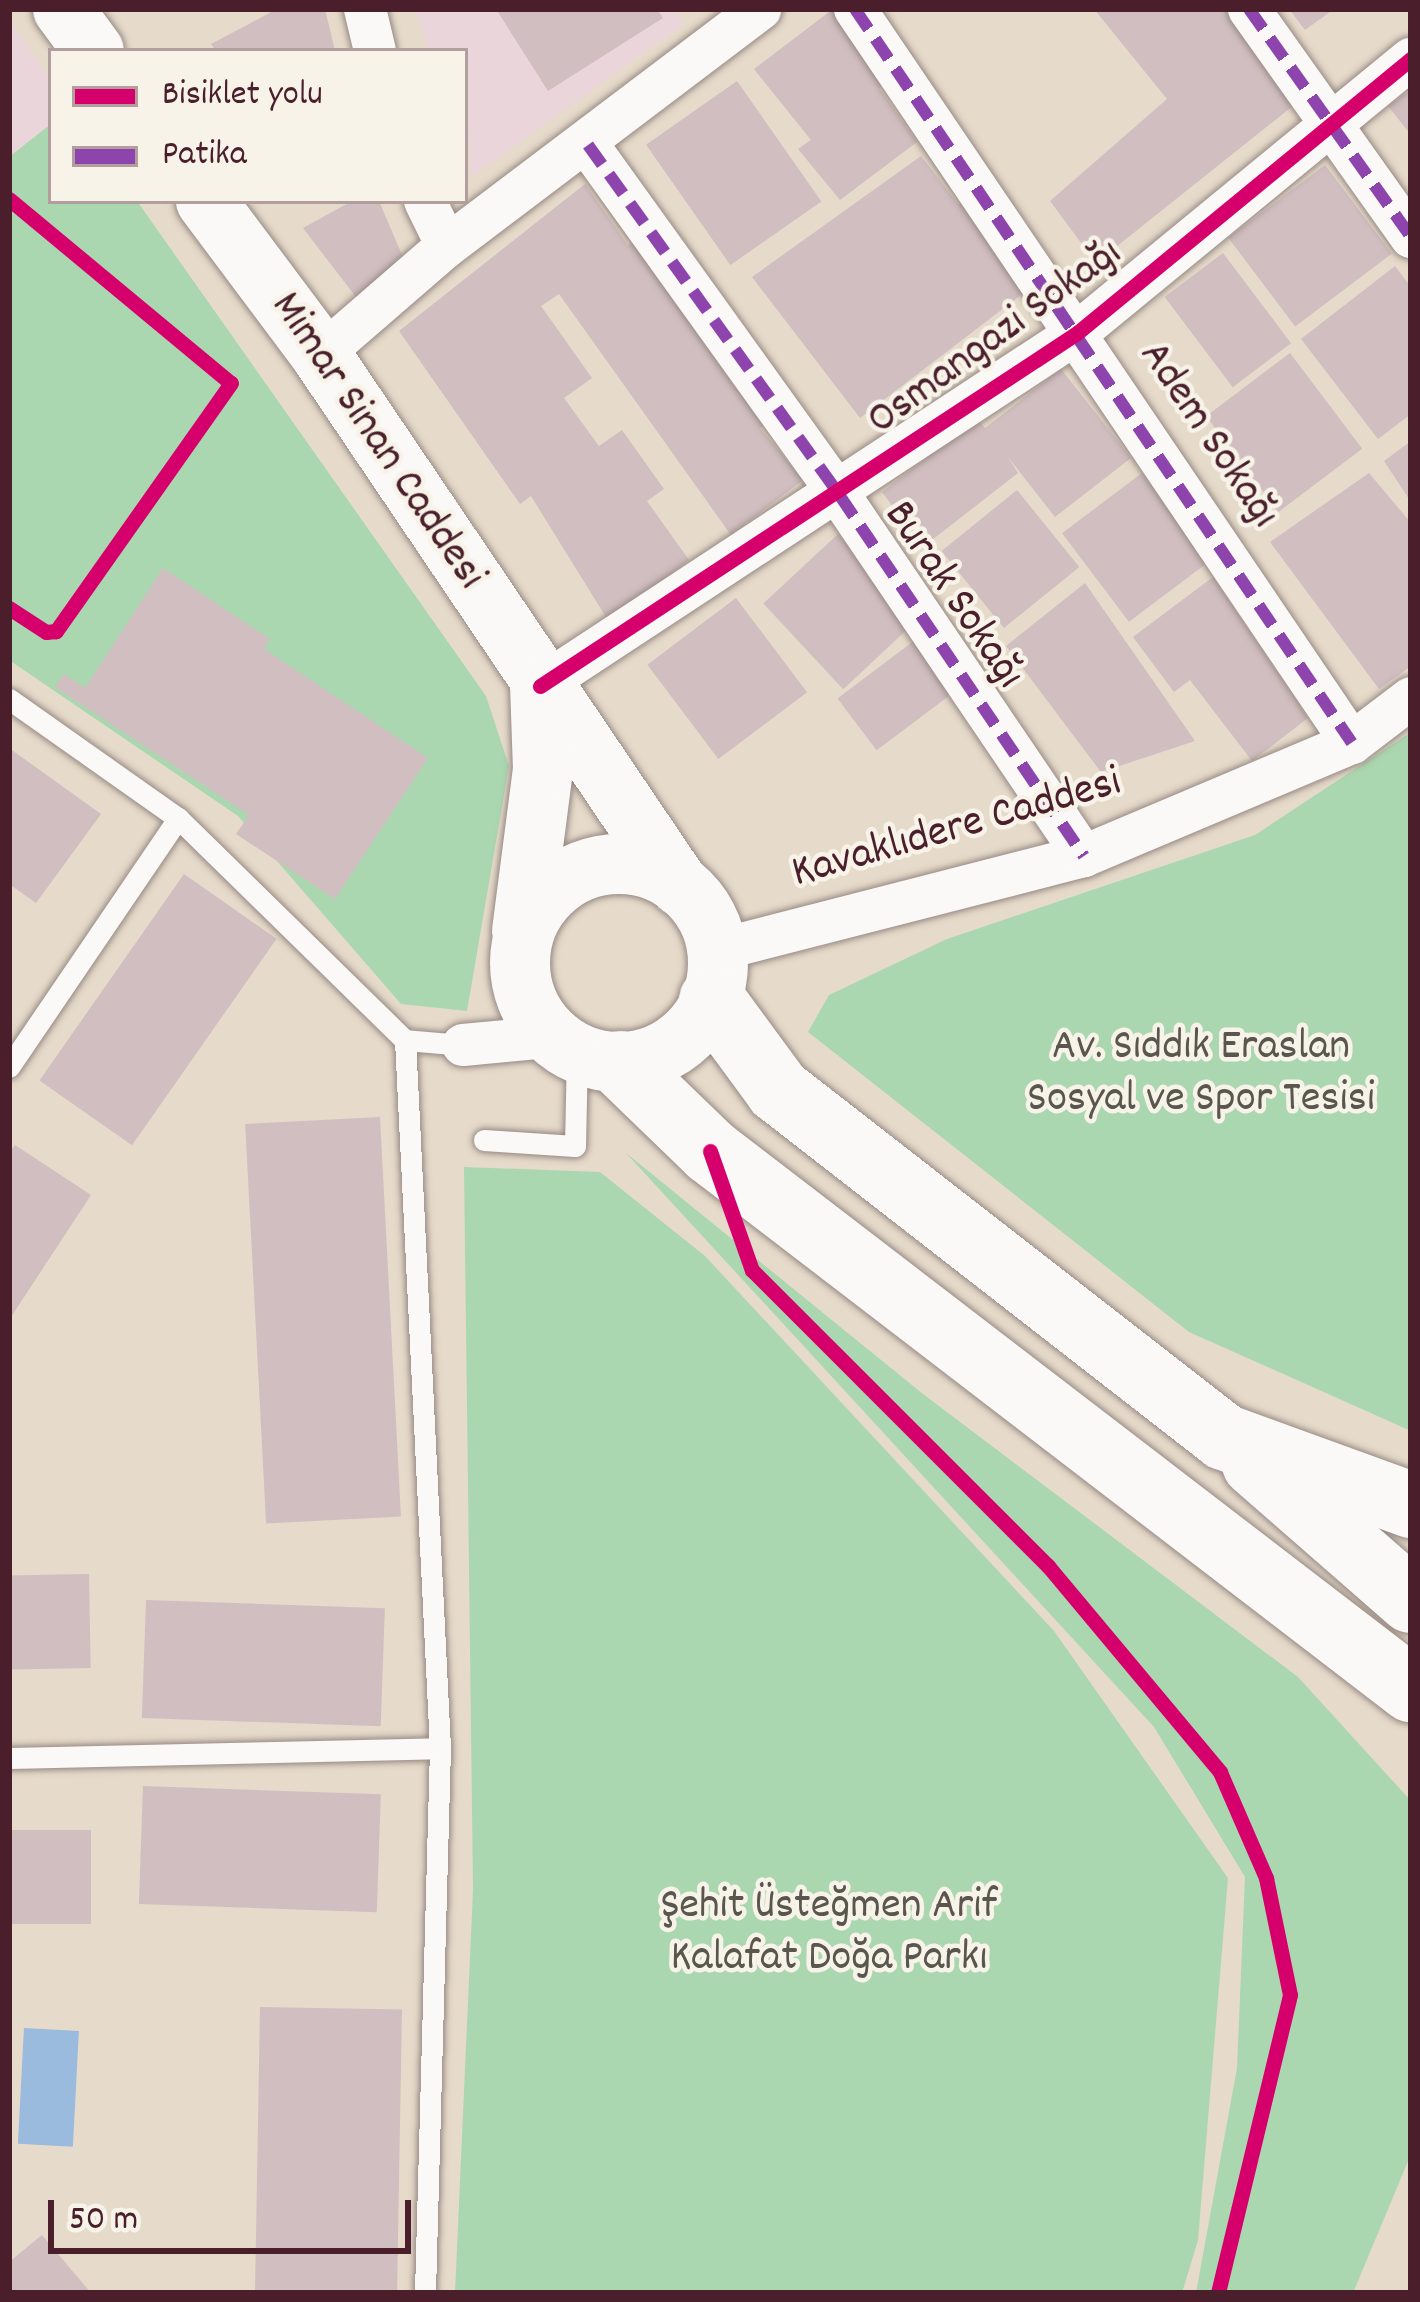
<!DOCTYPE html>
<meta charset="utf-8">
<style>
body{margin:0}
#map{position:relative;width:1420px;height:2302px;overflow:hidden;background:#e6daca;font-family:Dekko,sans-serif}
div>[style]{position:absolute}
[style*='--x']{left:calc(var(--x)*1px);top:calc(var(--y)*1px);width:calc(var(--w)*1px);rotate:calc(var(--a)*1deg)}
.built>*{inset:0;background:#ead5db}
.green>*{inset:0;background:#abd7b0}
.water>*{inset:0;background:#9abade;transform-origin:0 0}
.building>*{inset:0;background:#d1bec0;transform-origin:0 0}
.roads{filter:drop-shadow(0 0 3px #978a84) drop-shadow(0 0 3px #978a84)}
.lane>*{height:21px;margin:-10.5px;padding:0 10.5px;transform-origin:10.5px;border-radius:10.5px;background:#fbf9f7}
.street>*{height:42px;margin:-21px;padding:0 21px;transform-origin:21px;border-radius:21px;background:#fbf9f7}
.secondary>*{height:60px;margin:-30px;padding:0 30px;transform-origin:30px;border-radius:30px;background:#fbf9f7}
.secondary>.ring{margin:-30px;padding:0;box-sizing:content-box;background:none;border:60px solid #fbf9f7;border-radius:50%}
.highway>*{height:66px;margin:-33px;padding:0 33px;transform-origin:33px;border-radius:33px;background:#fbf9f7}
.quiet>*{height:12px;margin-top:-6px;transform-origin:0;background:repeating-linear-gradient(90deg,#8e44ad 0 24px,transparent 0 36px)}
.cycleway>*{height:15px;margin:-7.5px;padding:0 7.5px;transform-origin:7.5px;border-radius:7.5px;background:#d6006c}
span{translate:-50% -50%;white-space:nowrap;text-align:center;line-height:1.15;-webkit-text-stroke:9px #f7f3e8;paint-order:stroke}
.street-label{font-size:45px;color:#4a1f2b}
.park-label{font-size:45px;color:#59564d}
.frame{position:absolute;inset:0;border:12px solid #4a1f2b;pointer-events:none}
.legend{position:absolute;left:48px;top:48px;width:420px;height:156px;box-sizing:border-box;background:#f7f3e8;border:3px solid #b29e9c;margin:0;padding:15px 21px;list-style:none;font-size:36px;color:#4a1f2b}
.legend li{display:flex;align-items:center;gap:24px;height:60px}
.legend b{width:60px;border:3px solid #b29e9c}
.scale{position:absolute;left:48px;top:2200px;width:363px;height:54px;box-sizing:border-box;border:6px solid #4a1f2b;border-top:0;padding-left:15px;font-size:36px;line-height:42px;white-space:nowrap;color:#4a1f2b;-webkit-text-stroke:9px #f7f3e8;paint-order:stroke}
</style>
<div id="map">
<div class="built">
<div style="clip-path:polygon(415px 9px,674px 9px,684px 24px,471px 177px,465px 51px,429px 51px)"></div>
<div style="clip-path:polygon(9px 20px,51px 80px,51px 124px,9px 157px)"></div>
</div>
<div class="green">
<div style="clip-path:polygon(51px 124px,51px 201px,137px 201px,486px 696px,509px 766px,467px 1011px,401px 1004px,238px 816px,9px 660px,9px 157px)"></div>
<div style="clip-path:polygon(1411px 732px,1411px 1431px,1189px 1332px,808px 1032px,829px 995px,947px 939px,1255px 835px)"></div>
<div style="clip-path:polygon(626px 1153px,923px 1394px,1298px 1677px,1411px 1801px,1411px 2154px,1353px 2293px,1196px 2293px,1237px 2068px,1245px 1877px,1154px 1727px)"></div>
<div style="clip-path:polygon(464px 1167px,600px 1172px,705px 1256px,1054px 1631px,1228px 1878px,1198px 2240px,1182px 2293px,455px 2293px,473px 1890px)"></div>
</div>
<div class="water">
<div style="left:24px;top:2028px;width:55px;height:116px;rotate:3deg"></div>
</div>
<div class="building">
<div style="clip-path:polygon(277px 9px,325px 9px,335px 51px,216px 51px,211px 44px)"></div>
<div style="clip-path:polygon(496px 9px,657px 9px,663px 18px,548px 91px)"></div>
<div style="clip-path:polygon(833px 9px,892px 78px,879px 88px,917px 142px,840px 200px,798px 149px,811px 140px,754px 69px)"></div>
<div style="clip-path:polygon(1094px 9px,1224px 9px,1299px 101px,1096px 263px,1050px 201px,1167px 99px)"></div>
<div style="clip-path:polygon(1289px 9px,1334px 9px,1305px 30px)"></div>
<div style="left:737px;top:81px;width:147px;height:111px;rotate:55deg"></div>
<div style="clip-path:polygon(1411px 90px,1411px 135px,1388px 106px)"></div>
<div style="clip-path:polygon(921px 156px,958px 204px,965px 199px,1030px 288px,860px 418px,752px 277px)"></div>
<div style="left:1325px;top:165px;width:111px;height:121px;rotate:53deg"></div>
<div style="clip-path:polygon(585px 184px,628px 245px,636px 240px,769px 421px,760px 428px,803px 480px,731px 535px,559px 294px,541px 306px,592px 378px,564px 398px,599px 446px,622px 430px,664px 489px,647px 501px,689px 560px,609px 622px,531px 496px,520px 504px,399px 331px)"></div>
<div style="clip-path:polygon(352px 201px,379px 201px,408px 269px,359px 301px,303px 228px)"></div>
<div style="left:1223px;top:253px;width:113px;height:73px;rotate:53deg"></div>
<div style="clip-path:polygon(1395px 266px,1411px 287px,1411px 414px,1378px 439px,1301px 339px)"></div>
<div style="left:1290px;top:353px;width:120px;height:105px;rotate:53deg"></div>
<div style="clip-path:polygon(1061px 369px,1131px 458px,1055px 517px,1008px 457px,1018px 473px,923px 547px,882px 492px,977px 419px,985px 428px)"></div>
<div style="clip-path:polygon(1411px 441px,1411px 502px,1384px 461px)"></div>
<div style="left:1142px;top:473px;width:111px;height:100px;rotate:53deg"></div>
<div style="clip-path:polygon(1369px 473px,1411px 523px,1411px 666px,1379px 689px,1270px 542px)"></div>
<div style="left:1017px;top:490px;width:99px;height:97px;rotate:51deg"></div>
<div style="left:838px;top:534px;width:117px;height:102px;rotate:47deg"></div>
<div style="clip-path:polygon(163px 568px,270px 639px,264px 649px,428px 758px,335px 899px,236px 834px,249px 815px,55px 687px,64px 674px,85px 688px)"></div>
<div style="clip-path:polygon(1213px 577px,1308px 718px,1252px 761px,1190px 680px,1174px 692px,1133px 637px)"></div>
<div style="clip-path:polygon(1085px 583px,1195px 741px,1101px 772px,1006px 646px)"></div>
<div style="left:736px;top:598px;width:118px;height:111px;rotate:53deg"></div>
<div style="left:919px;top:637px;width:65px;height:102px;rotate:53deg"></div>
<div style="clip-path:polygon(9px 748px,101px 814px,36px 903px,9px 884px)"></div>
<div style="left:184px;top:874px;width:113px;height:252px;rotate:35deg"></div>
<div style="left:380px;top:1117px;width:400px;height:135px;rotate:87deg"></div>
<div style="clip-path:polygon(15px 1145px,91px 1195px,9px 1320px,9px 1153px)"></div>
<div style="left:89px;top:1574px;width:94px;height:80px;rotate:89deg"></div>
<div style="left:146px;top:1600px;width:239px;height:118px;rotate:2deg"></div>
<div style="left:143px;top:1786px;width:238px;height:118px;rotate:2deg"></div>
<div style="left:9px;top:1830px;width:82px;height:94px"></div>
<div style="left:260px;top:2007px;width:142px;height:286px;rotate:1deg"></div>
<div style="clip-path:polygon(42px 2235px,91px 2293px,9px 2293px,9px 2262px)"></div>
</div>
<div class="roads">
<div class="lane">
<div style="--x:9;--y:699;--w:207;--a:35.2"></div>
<div style="--x:178;--y:818;--w:318;--a:44.4"></div>
<div style="--x:405;--y:1040;--w:709;--a:87.17"></div>
<div style="--x:440;--y:1748;--w:545;--a:91.58"></div>
<div style="--x:405;--y:1040;--w:58;--a:4.9"></div>
<div style="--x:9;--y:1067;--w:301;--a:-55.8"></div>
<div style="--x:484;--y:1140;--w:91;--a:3.8"></div>
<div style="--x:575;--y:1146;--w:93;--a:-88.8"></div>
<div style="--x:9;--y:1758;--w:431;--a:-1.3"></div>
</div>
<div class="street">
<div style="--x:365;--y:9;--w:43;--a:76.6"></div>
<div style="--x:855;--y:9;--w:886;--a:55.9"></div>
<div style="--x:1249;--y:9;--w:280;--a:54.6"></div>
<div style="--x:588;--y:145;--w:432;--a:54.3"></div>
<div style="--x:840;--y:496;--w:435;--a:55.9"></div>
<div style="--x:425;--y:201;--w:50;--a:63.9"></div>
<div style="--x:321;--y:355;--w:167;--a:-40.9"></div>
<div style="--x:447;--y:246;--w:393;--a:-37.1"></div>
<div style="--x:540;--y:686;--w:643;--a:-33.32"></div>
<div style="--x:1077;--y:333;--w:432;--a:-39.4"></div>
<div style="--x:718;--y:950;--w:378;--a:-14.4"></div>
<div style="--x:1084;--y:856;--w:291;--a:-22.9"></div>
<div style="--x:1352;--y:743;--w:74;--a:-37.3"></div>
<div style="--x:463;--y:1045;--w:87;--a:-5.3"></div>
</div>
<div class="secondary">
<div style="--x:63;--y:9;--w:52;--a:53.6"></div>
<div style="--x:206;--y:201;--w:192;--a:53.2"></div>
<div style="--x:321;--y:355;--w:641;--a:55.94"></div>
<div class="ring" style="left:520px;top:864px;width:138px;height:138px"></div>
<div style="--x:522;--y:931;--w:162;--a:-82.6"></div>
<div style="--x:543;--y:770;--w:84;--a:-92"></div>
</div>
<div class="highway">
<div style="--x:712;--y:1000;--w:112;--a:53.7"></div>
<div style="--x:778;--y:1090;--w:565;--a:37.88"></div>
<div style="--x:1224;--y:1437;--w:199;--a:20"></div>
<div style="--x:620;--y:1064;--w:125;--a:44"></div>
<div style="--x:710;--y:1151;--w:884;--a:37.51"></div>
<div style="--x:1255;--y:1464;--w:207;--a:41.1"></div>
</div>
</div>
<div class="quiet">
<div style="--x:855;--y:9;--w:886;--a:55.9"></div>
<div style="--x:1249;--y:9;--w:280;--a:54.6"></div>
<div style="--x:588;--y:145;--w:432;--a:54.3"></div>
<div style="--x:840;--y:496;--w:435;--a:55.9"></div>
</div>
<div class="cycleway">
<div style="--x:9;--y:199;--w:288;--a:39.7"></div>
<div style="--x:231;--y:383;--w:304;--a:125.2"></div>
<div style="--x:56;--y:631;--w:10;--a:174"></div>
<div style="--x:46;--y:632;--w:44;--a:-147"></div>
<div style="--x:540;--y:686;--w:643;--a:-33.32"></div>
<div style="--x:1077;--y:333;--w:432;--a:-39.4"></div>
<div style="--x:710;--y:1151;--w:126;--a:70.6"></div>
<div style="--x:752;--y:1270;--w:419;--a:45"></div>
<div style="--x:1048;--y:1566;--w:268;--a:50.1"></div>
<div style="--x:1220;--y:1772;--w:116;--a:66.5"></div>
<div style="--x:1266;--y:1878;--w:119;--a:78.4"></div>
<div style="--x:1290;--y:1995;--w:307;--a:103.6"></div>
</div>
<div class="street-label">
<span style="left:996px;top:339px;rotate:-36deg">Osmangazi Sokağı</span>
<span style="left:1207px;top:436px;rotate:56deg">Adem Sokağı</span>
<span style="left:376px;top:442px;rotate:56deg">Mimar Sinan Caddesi</span>
<span style="left:952px;top:596px;rotate:56deg">Burak Sokağı</span>
<span style="left:957px;top:830px;rotate:-16deg">Kavaklıdere Caddesi</span>
</div>
<div class="park-label">
<span style="left:1201px;top:1075px">Av. Sıddık Eraslan<br>Sosyal ve Spor Tesisi</span>
<span style="left:829px;top:1934px">Şehit Üsteğmen Arif<br>Kalafat Doğa Parkı</span>
</div>
<div class="frame"></div>
<ul class="legend">
<li><b style="height:15px;background:#d6006c"></b>Bisiklet yolu</li>
<li><b style="height:15px;background:#8e44ad"></b>Patika</li>
</ul>
<div class="scale">50 m</div>
</div>
